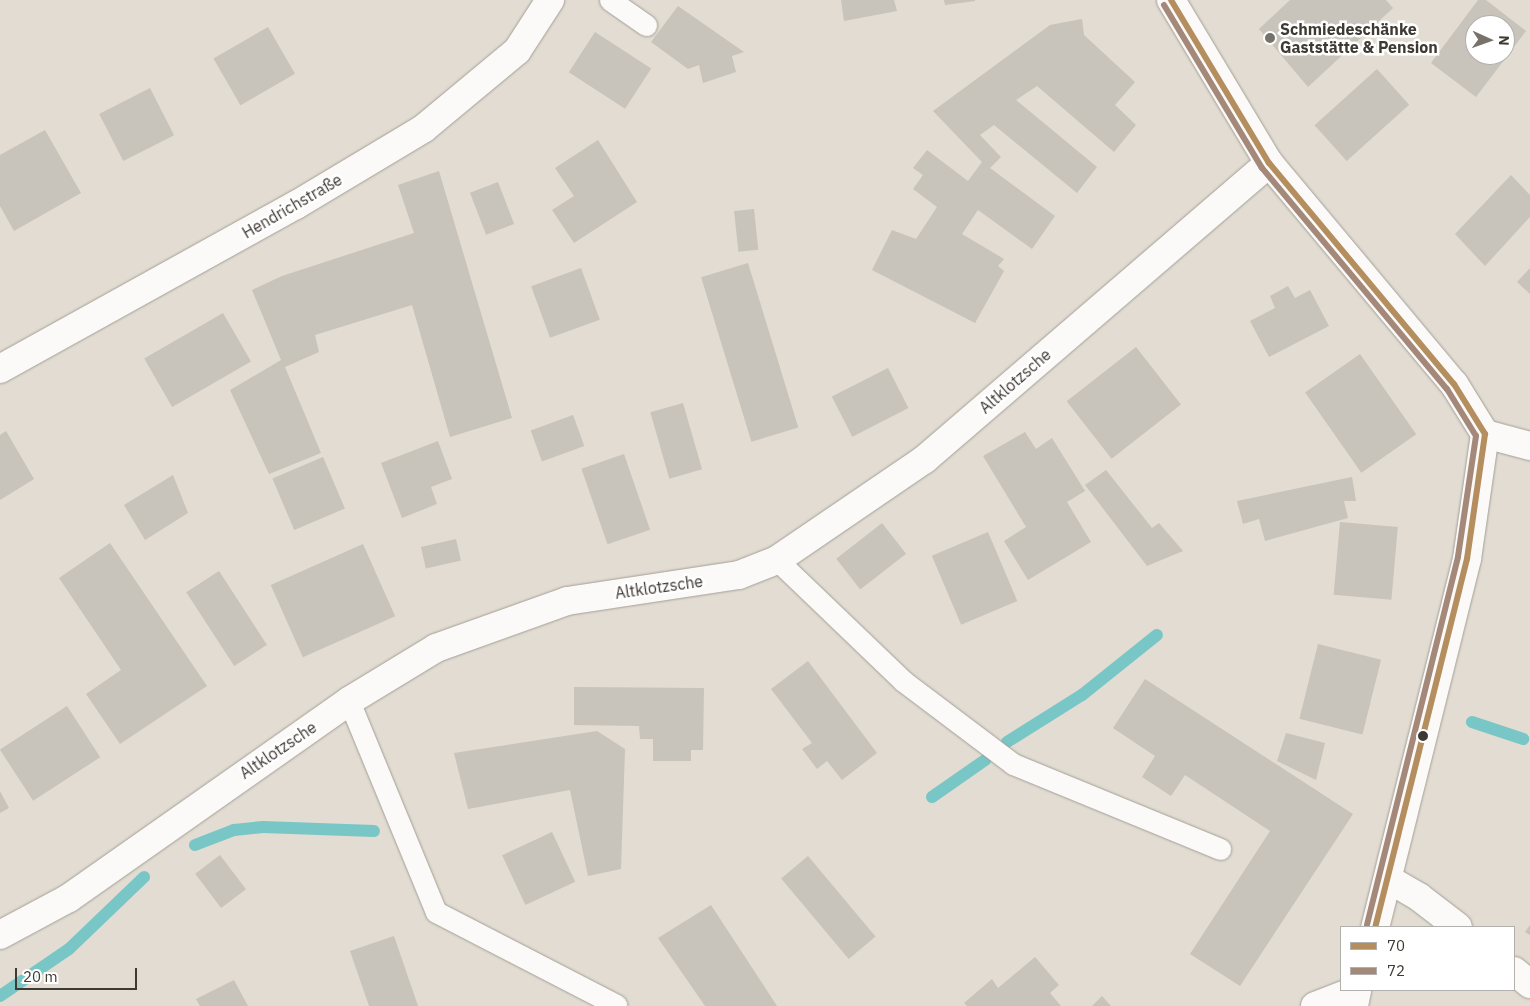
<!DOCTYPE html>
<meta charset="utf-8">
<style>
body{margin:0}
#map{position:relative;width:1530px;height:1006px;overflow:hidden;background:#e2dcd2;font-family:"IBM Plex Sans",sans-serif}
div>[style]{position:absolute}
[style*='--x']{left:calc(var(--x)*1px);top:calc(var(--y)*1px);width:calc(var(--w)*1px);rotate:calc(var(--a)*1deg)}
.stream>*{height:12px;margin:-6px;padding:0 6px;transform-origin:6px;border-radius:6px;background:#79c6c7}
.building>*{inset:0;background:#c8c3bb;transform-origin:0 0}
.roads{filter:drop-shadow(0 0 1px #a39f97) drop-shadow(0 0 1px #a39f97)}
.service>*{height:21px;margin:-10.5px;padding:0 10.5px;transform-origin:10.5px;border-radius:10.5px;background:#fbfaf8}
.minor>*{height:28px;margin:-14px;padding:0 14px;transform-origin:14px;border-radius:14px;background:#fbfaf8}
.tertiary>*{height:28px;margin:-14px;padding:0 14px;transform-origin:14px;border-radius:14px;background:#fbfaf8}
.bus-1>*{height:6px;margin:-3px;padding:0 3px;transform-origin:3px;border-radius:3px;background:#b48e5e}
.bus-2>*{height:6px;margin:-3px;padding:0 3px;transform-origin:3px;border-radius:3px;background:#a4897a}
.dots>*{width:14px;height:14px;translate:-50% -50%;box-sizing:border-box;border:2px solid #fff;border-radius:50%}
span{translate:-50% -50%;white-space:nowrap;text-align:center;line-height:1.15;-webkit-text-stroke:5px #fff;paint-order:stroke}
.poi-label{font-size:16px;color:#3e3932;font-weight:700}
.left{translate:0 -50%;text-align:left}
.street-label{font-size:16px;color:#3e3932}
.legend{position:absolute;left:1340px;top:926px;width:175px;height:65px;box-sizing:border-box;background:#fff;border:1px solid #b2b0ad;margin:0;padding:6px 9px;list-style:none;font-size:15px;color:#3e3932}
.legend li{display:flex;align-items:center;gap:10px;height:25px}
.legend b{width:25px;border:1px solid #b2b0ad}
.north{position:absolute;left:1465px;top:15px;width:50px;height:50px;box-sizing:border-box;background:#fff;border:1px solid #b2b0ad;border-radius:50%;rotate:92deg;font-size:14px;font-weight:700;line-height:20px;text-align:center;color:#3e3932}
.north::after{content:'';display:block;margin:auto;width:18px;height:22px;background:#77726a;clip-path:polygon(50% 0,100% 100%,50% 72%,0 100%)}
.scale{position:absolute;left:15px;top:968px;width:122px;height:22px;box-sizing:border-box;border:2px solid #3e3932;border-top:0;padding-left:6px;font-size:15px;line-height:18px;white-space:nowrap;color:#3e3932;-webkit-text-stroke:4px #fff;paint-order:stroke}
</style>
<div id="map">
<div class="stream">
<div style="--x:1472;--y:722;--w:54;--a:18.4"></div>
<div style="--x:1007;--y:742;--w:89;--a:-32.1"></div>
<div style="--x:1082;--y:695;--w:96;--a:-38.7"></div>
<div style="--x:932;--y:797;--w:65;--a:-34.9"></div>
<div style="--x:195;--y:845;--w:42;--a:-21"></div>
<div style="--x:234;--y:830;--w:29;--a:-6"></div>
<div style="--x:263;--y:827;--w:111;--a:2.1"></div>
<div style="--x:0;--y:996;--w:83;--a:-34.3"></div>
<div style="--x:69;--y:949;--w:104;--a:-43.8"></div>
</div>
<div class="building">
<div style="clip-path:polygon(841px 0,894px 0,897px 11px,844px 21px)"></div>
<div style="clip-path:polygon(944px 0,975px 0,975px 1px,945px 5px)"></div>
<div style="clip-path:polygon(1290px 0,1386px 0,1393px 8px,1308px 87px,1259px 29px)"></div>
<div style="clip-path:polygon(evenodd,1478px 0,1486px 0,1526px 31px,1476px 97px,1431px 63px,1478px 0,1475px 25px,1505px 25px,1505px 55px,1475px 55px,1475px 25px)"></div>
<div style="clip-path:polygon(678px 6px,744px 52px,732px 56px,736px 72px,703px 83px,699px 65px,688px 69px,651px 42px)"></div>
<div style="clip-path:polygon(1082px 19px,1084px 35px,1135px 82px,1115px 105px,1136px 125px,1114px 152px,1037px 86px,1016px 100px,1097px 167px,1077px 193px,994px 125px,980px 135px,1001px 157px,990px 168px,1055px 216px,1032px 249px,978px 210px,962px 234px,1004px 259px,998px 266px,1004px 271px,975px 323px,872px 270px,892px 230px,916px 239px,937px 207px,913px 189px,923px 175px,913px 168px,927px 150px,968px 181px,982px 162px,933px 111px,1050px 25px)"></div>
<div style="left:268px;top:27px;width:54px;height:63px;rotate:60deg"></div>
<div style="left:595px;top:32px;width:67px;height:48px;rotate:33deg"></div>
<div style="left:1377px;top:69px;width:48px;height:84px;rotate:48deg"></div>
<div style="left:150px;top:88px;width:53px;height:57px;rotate:63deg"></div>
<div style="clip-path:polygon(45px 130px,81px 193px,14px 231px,0 206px,0 155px)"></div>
<div style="clip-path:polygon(598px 140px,637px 202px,574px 243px,552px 210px,574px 196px,555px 168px)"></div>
<div style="clip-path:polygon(439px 171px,512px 418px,450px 437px,412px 305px,315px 335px,319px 352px,285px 367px,321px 453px,269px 474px,230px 390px,281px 360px,252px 290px,282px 276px,414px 233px,398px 185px)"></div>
<div style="clip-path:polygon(1511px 175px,1530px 195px,1530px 217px,1485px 266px,1455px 234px)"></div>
<div style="left:498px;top:182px;width:45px;height:30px;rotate:69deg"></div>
<div style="left:754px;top:209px;width:41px;height:20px;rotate:84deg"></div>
<div style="left:748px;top:263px;width:172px;height:49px;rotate:73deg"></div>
<div style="left:581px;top:268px;width:55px;height:53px;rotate:70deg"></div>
<div style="clip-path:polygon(1530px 268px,1530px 294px,1517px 282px)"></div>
<div style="clip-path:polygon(1288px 286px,1295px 298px,1310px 290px,1329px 326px,1269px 357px,1250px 321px,1275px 308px,1270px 296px)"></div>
<div style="left:223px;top:313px;width:56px;height:91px;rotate:60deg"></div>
<div style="left:1136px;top:347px;width:73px;height:88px;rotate:52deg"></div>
<div style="left:1360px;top:354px;width:98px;height:67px;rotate:55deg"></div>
<div style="left:888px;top:368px;width:45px;height:63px;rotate:63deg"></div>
<div style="left:683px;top:403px;width:69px;height:34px;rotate:74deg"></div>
<div style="left:573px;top:415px;width:33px;height:45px;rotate:70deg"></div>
<div style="clip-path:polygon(6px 431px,34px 479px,0 500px,0 435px)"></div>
<div style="clip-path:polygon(1025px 432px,1036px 449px,1052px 438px,1085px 491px,1067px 502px,1091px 542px,1028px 580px,1004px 541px,1026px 527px,983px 456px)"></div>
<div style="clip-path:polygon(438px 441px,452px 479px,431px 487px,437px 504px,402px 518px,381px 463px)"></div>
<div style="left:624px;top:454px;width:80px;height:45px;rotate:71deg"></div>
<div style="left:323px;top:457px;width:56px;height:55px;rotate:67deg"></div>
<div style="clip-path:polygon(1106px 470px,1152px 528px,1159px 523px,1183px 551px,1147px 566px,1085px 485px)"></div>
<div style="clip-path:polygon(173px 475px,188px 513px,145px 540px,124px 505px)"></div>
<div style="clip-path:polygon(1352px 477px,1356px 501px,1344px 501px,1348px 518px,1265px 541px,1259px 519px,1243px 524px,1237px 501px)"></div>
<div style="left:1340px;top:522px;width:58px;height:73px;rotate:5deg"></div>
<div style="left:882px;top:523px;width:39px;height:58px;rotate:52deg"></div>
<div style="left:988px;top:532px;width:75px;height:61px;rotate:67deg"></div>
<div style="left:456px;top:539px;width:22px;height:36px;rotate:77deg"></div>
<div style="clip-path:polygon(110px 543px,207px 686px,120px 744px,86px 694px,121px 670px,59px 578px)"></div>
<div style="left:363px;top:544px;width:79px;height:101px;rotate:66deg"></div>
<div style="left:219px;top:571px;width:88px;height:39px;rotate:57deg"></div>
<div style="left:1318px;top:644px;width:65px;height:77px;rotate:14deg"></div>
<div style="clip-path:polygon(808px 661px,877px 753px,842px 780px,827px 761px,817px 769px,802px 749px,812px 743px,771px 689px)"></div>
<div style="clip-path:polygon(1145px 679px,1353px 814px,1240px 986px,1190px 954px,1270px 831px,1185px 775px,1171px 796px,1142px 777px,1155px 756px,1113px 728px)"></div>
<div style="clip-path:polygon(574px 687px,704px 688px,703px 750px,691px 750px,691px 761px,653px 761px,653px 739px,640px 739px,639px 726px,574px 725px)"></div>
<div style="left:67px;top:706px;width:61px;height:80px;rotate:57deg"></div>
<div style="clip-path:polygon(597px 731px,625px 749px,621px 869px,588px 876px,570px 790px,468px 809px,454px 753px)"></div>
<div style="clip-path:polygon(1286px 733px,1325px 743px,1316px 780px,1277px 761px)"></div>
<div style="clip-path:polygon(0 791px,9px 808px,0 813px)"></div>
<div style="left:552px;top:832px;width:55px;height:55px;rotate:65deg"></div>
<div style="left:220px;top:855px;width:43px;height:31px;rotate:53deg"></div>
<div style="left:808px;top:856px;width:105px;height:35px;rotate:50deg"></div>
<div style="clip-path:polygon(711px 905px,777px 1006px,705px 1006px,658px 938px)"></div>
<div style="clip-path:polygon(1530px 925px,1530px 935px,1525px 932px)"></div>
<div style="clip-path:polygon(394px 936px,418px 1006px,369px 1006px,350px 951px)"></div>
<div style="clip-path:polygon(1035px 957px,1059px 985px,1050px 993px,1061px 1006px,967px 1006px,964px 1003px,992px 979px,998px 988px)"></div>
<div style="clip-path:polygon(234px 980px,248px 1006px,200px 1006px,196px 999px)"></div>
<div style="clip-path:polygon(1102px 996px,1111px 1006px,1092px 1006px)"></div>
</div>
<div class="roads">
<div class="service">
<div style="--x:610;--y:0;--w:44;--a:34.8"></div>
<div style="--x:777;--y:560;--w:175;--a:43.8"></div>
<div style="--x:903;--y:681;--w:138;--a:37"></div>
<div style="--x:1013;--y:764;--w:224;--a:22.3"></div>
<div style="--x:349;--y:701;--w:228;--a:67.6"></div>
<div style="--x:436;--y:912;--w:203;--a:27.3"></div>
</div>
<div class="minor">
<div style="--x:0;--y:369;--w:338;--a:-29"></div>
<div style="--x:296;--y:205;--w:148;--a:-30.9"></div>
<div style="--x:423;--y:129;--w:122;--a:-39.7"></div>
<div style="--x:517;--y:51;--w:61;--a:-57.1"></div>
<div style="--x:1485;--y:434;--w:47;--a:14.9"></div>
<div style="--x:1388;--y:879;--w:36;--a:30"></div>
<div style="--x:1419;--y:897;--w:49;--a:37.6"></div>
<div style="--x:0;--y:935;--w:78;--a:-28.2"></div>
<div style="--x:69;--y:898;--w:342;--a:-35.1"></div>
<div style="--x:349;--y:701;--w:102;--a:-31.3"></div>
<div style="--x:436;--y:648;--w:139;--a:-19.7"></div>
<div style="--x:567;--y:601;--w:174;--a:-8.6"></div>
<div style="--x:739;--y:575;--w:41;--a:-21.5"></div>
<div style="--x:777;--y:560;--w:179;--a:-34.3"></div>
<div style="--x:925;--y:459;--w:454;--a:-40.7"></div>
<div style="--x:1514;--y:971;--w:21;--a:39"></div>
<div style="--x:1315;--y:1006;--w:45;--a:-20.9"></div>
</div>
<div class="tertiary">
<div style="--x:1171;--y:0;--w:190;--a:59"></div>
<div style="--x:1269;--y:163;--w:288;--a:50.1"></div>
<div style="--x:1454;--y:384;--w:59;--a:58.2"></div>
<div style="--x:1485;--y:434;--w:126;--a:98.2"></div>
<div style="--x:1467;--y:559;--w:379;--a:104"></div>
<div style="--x:1354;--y:1006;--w:16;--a:-79"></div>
</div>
</div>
<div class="bus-1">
<div style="--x:1171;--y:0;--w:190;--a:59"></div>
<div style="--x:1269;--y:163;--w:288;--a:50.1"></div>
<div style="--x:1454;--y:384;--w:59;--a:58.2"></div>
<div style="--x:1485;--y:434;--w:126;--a:98.2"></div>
<div style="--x:1467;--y:559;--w:379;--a:104"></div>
</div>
<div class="bus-2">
<div style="--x:1164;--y:5;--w:190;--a:59"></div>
<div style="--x:1262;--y:168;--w:288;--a:50.1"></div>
<div style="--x:1447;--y:389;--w:55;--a:58.3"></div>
<div style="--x:1476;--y:436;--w:122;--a:98.5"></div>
<div style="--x:1458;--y:557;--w:379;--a:103.9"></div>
</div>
<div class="dots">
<div style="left:1270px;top:38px;background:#77726a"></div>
<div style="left:1423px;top:736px;background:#3e3932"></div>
</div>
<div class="poi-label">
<span class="left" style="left:1280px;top:38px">Schmiedeschänke<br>Gaststätte &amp; Pension</span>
</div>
<div class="street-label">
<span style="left:292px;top:206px;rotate:-30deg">Hendrichstraße</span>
<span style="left:1015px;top:381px;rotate:-41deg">Altklotzsche</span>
<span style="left:659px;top:587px;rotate:-8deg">Altklotzsche</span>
<span style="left:278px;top:750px;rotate:-34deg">Altklotzsche</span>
</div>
<ul class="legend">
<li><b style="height:6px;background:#b48e5e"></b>70</li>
<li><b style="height:6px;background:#a4897a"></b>72</li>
</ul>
<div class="north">N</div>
<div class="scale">20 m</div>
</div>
